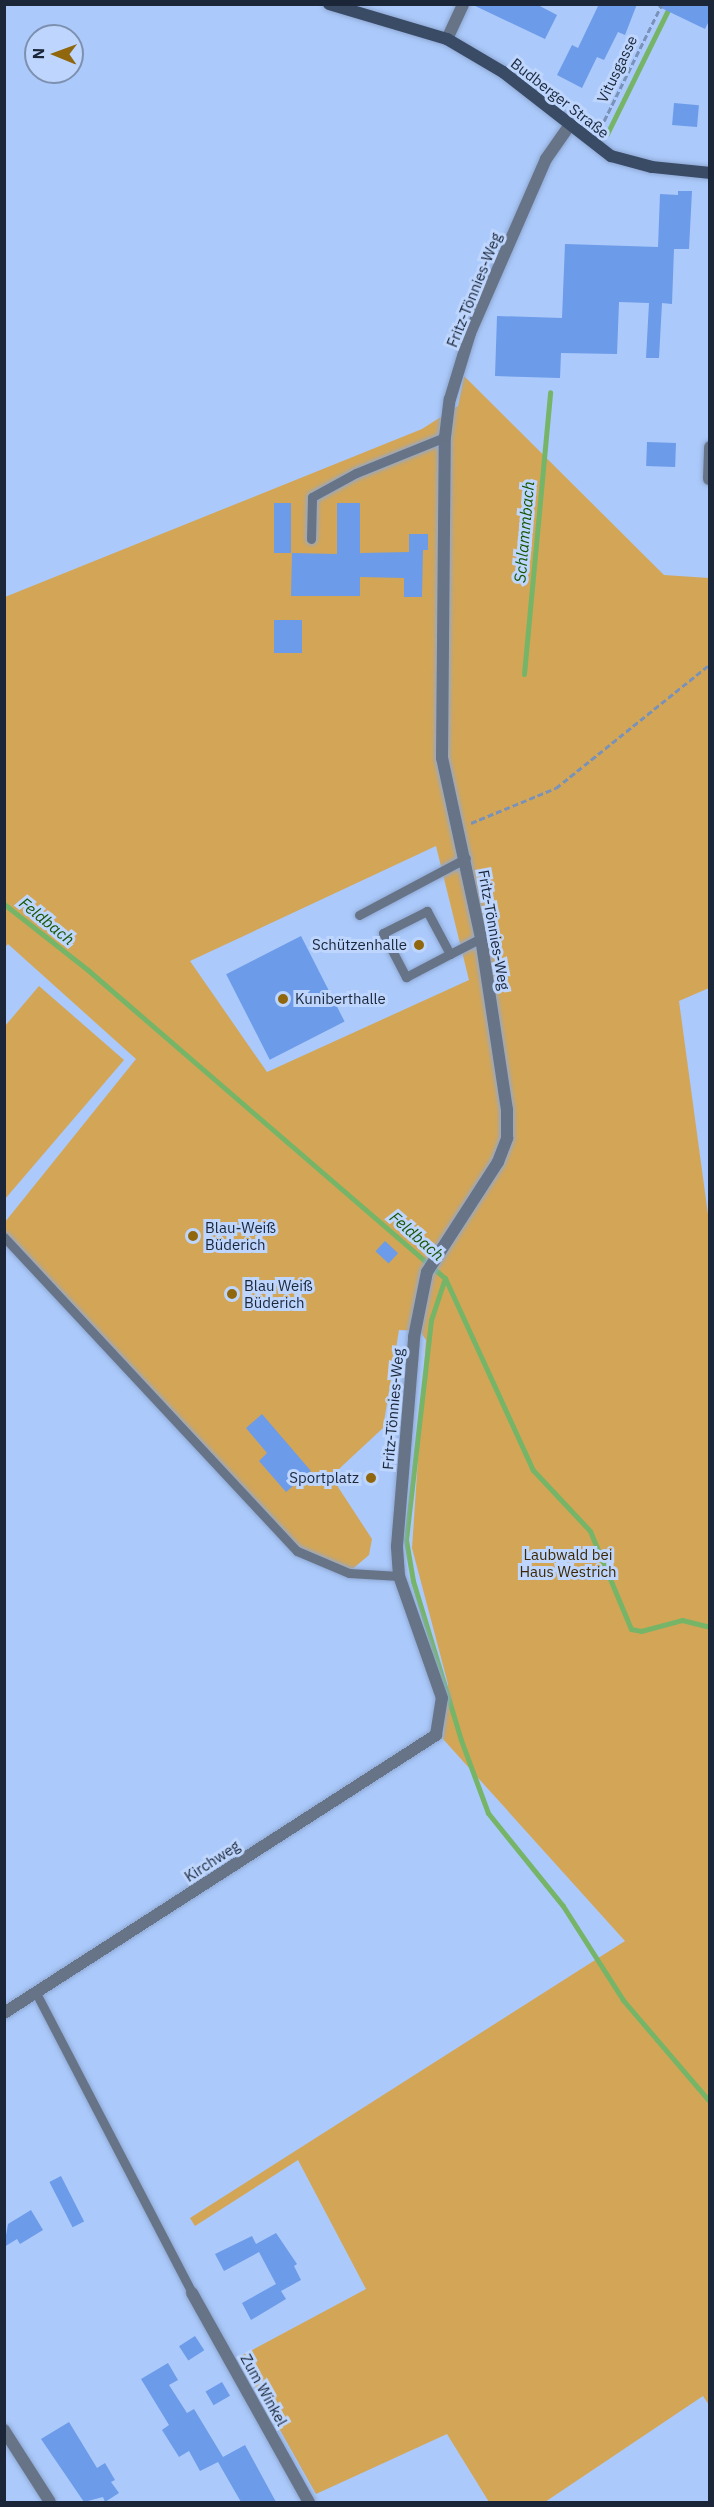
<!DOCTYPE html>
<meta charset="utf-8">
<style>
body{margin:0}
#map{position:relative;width:714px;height:2507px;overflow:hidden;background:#abc9fa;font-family:"IBM Plex Sans",sans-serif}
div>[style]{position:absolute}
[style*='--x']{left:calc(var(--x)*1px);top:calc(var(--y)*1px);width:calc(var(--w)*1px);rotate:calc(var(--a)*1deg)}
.green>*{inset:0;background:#d3a657}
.stream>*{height:5px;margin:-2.5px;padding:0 2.5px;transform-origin:2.5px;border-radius:2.5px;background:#76b567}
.building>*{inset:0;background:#6c9be9;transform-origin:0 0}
.path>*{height:3px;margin-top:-1.5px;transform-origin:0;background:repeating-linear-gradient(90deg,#7a92b8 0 6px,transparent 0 9px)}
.roads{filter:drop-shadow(0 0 2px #8ea8d3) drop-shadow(0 0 2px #8ea8d3)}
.lane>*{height:9px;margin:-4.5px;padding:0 4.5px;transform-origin:4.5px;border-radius:4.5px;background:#677387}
.street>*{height:12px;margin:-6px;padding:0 6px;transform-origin:6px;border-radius:6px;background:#677387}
.secondary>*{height:12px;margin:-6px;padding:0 6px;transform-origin:6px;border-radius:6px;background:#3a4b66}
.dots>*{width:16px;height:16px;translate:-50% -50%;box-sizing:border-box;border:3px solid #bed6fd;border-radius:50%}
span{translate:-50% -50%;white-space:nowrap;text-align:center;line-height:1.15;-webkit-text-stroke:6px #bed6fd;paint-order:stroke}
.street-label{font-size:15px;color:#1b2639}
.poi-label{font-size:15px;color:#1b2639}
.right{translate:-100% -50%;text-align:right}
.left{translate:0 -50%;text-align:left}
.park-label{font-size:15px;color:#3c2700}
.water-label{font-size:16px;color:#165501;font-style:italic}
.frame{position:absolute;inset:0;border:6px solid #1b2639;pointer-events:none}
.north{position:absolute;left:24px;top:24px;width:60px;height:60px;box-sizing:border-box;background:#bed6fd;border:2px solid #7d90af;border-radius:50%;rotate:271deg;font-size:16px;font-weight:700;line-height:24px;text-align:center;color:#1b2639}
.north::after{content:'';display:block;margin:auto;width:21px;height:27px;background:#90670d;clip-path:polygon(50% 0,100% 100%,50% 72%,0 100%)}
</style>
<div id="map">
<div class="green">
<div style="clip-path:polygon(evenodd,464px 376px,664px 575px,709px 578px,709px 988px,679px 1001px,710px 1229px,709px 2405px,703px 2396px,545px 2502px,489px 2502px,447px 2434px,316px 2494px,239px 2357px,366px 2289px,298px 2160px,195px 2226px,190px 2218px,625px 1941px,443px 1739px,448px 1684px,412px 1548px,426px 1340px,420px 1331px,399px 1330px,383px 1428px,340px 1468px,338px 1487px,372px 1539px,369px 1555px,349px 1572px,299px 1549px,5px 1232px,5px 1222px,136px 1059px,8px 944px,5px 947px,5px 597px,422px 429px,458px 406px,464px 376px,436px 846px,469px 980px,267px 1072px,190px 961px,436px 846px)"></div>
<div style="clip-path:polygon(39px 986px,124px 1060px,5px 1199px,5px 1026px)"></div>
</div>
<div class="stream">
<div style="--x:607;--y:134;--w:143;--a:-63.8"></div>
<div style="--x:524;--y:674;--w:283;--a:-84.7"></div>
<div style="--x:4;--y:904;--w:108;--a:38.2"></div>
<div style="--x:89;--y:971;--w:470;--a:40.8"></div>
<div style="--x:445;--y:1278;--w:211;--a:65.4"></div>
<div style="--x:533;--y:1470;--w:83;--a:46.9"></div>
<div style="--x:590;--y:1531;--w:106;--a:67.3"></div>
<div style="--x:631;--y:1629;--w:10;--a:11"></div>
<div style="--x:641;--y:1631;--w:42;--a:-15"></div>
<div style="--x:682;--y:1620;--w:29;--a:14"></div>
<div style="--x:445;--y:1278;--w:44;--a:108.4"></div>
<div style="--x:431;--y:1320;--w:221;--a:96.5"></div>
<div style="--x:406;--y:1540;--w:42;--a:80.3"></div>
<div style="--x:413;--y:1581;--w:166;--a:73.2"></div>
<div style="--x:461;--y:1740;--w:78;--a:69.7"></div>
<div style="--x:488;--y:1813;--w:119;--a:51.1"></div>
<div style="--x:563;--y:1906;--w:112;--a:57.4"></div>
<div style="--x:623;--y:2000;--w:134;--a:49.5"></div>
</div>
<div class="building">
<div style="clip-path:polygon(471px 4px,536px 4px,557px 15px,545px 39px)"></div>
<div style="clip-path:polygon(599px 4px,637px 4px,625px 35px,618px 32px,604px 60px,597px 57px,582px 88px,557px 75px,572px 45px,578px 48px)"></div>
<div style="clip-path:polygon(653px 4px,710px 4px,710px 19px,705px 29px)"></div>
<div style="left:674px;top:103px;width:25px;height:22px;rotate:5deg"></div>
<div style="clip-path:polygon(678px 191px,692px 191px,689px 249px,674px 249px,672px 304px,662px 303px,659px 358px,646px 358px,649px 303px,619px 302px,617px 354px,561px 353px,560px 378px,495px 376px,497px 316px,562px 318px,565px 244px,658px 247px,660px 194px,678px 195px)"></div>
<div style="left:647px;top:442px;width:29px;height:24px;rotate:2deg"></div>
<div style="left:274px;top:503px;width:17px;height:50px"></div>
<div style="clip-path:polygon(337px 503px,360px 503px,360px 553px,409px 552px,409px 534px,428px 534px,428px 550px,423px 550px,422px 597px,404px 597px,404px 578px,360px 577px,360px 596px,291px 596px,292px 553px,337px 554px)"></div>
<div style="left:274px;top:620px;width:28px;height:33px"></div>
<div style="left:301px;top:936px;width:96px;height:84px;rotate:63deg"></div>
<div style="left:385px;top:1241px;width:18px;height:14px;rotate:43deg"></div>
<div style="clip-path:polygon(262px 1414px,311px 1471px,286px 1492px,259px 1461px,267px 1453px,246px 1428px)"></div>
<div style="left:61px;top:2176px;width:51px;height:13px;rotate:63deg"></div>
<div style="clip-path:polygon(31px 2210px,43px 2230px,20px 2244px,17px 2239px,4px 2247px,8px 2224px)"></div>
<div style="clip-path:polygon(276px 2233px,297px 2264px,294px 2266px,301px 2280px,281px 2291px,286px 2299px,251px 2320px,242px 2303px,276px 2284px,259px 2252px,224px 2271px,215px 2254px,252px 2236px,256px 2244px)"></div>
<div style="left:195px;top:2336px;width:17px;height:19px;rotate:57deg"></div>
<div style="clip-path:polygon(168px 2363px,178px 2380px,169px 2385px,187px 2413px,194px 2409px,223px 2457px,245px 2445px,276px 2502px,241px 2502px,218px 2462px,200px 2471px,189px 2451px,179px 2457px,162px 2430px,169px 2425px,141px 2379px)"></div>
<div style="left:222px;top:2382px;width:16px;height:19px;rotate:60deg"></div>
<div style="clip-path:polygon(69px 2422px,97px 2468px,105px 2463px,115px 2480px,111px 2482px,119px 2493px,105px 2502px,103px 2497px,84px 2502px,41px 2439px)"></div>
</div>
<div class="path">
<div style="--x:600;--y:129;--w:140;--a:-63.6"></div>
<div style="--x:471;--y:823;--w:92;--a:-22.4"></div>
<div style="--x:556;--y:788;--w:198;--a:-38.8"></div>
</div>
<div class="roads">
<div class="lane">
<div style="--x:311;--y:539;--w:42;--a:-88.6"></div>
<div style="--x:312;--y:497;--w:50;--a:-28.6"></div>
<div style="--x:356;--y:473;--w:96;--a:-22"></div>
<div style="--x:359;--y:915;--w:121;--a:-28"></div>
<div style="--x:450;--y:954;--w:49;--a:-118.1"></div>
<div style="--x:427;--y:911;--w:49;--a:153.4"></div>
<div style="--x:383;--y:933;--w:50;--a:62.4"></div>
<div style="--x:406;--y:977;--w:50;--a:-27.6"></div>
<div style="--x:450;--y:954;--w:35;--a:-27"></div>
<div style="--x:4;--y:1237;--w:429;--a:47"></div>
<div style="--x:297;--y:1551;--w:56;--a:22.9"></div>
<div style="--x:349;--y:1573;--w:50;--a:3.4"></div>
<div style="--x:35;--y:1991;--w:340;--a:62.5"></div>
</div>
<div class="street">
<div style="--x:447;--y:39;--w:38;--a:-65"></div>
<div style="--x:709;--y:479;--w:32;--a:-88"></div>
<div style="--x:4;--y:2013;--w:514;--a:-32.76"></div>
<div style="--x:436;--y:1735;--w:37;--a:-81"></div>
<div style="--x:442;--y:1698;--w:129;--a:-109.4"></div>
<div style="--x:399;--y:1576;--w:30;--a:-94"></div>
<div style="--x:397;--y:1546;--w:210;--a:-85.3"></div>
<div style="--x:414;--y:1337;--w:66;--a:-78.7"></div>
<div style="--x:427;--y:1272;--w:131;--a:-57.2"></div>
<div style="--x:498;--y:1162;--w:26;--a:-69"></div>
<div style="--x:507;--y:1138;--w:28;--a:-90"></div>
<div style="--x:507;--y:1110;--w:174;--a:-98.6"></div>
<div style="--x:481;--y:938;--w:184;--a:-102.2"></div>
<div style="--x:442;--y:758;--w:321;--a:-89.5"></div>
<div style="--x:445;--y:437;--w:38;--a:-83"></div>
<div style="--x:450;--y:399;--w:69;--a:-73.1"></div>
<div style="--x:470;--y:333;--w:190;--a:-66.4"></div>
<div style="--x:546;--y:159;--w:40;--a:-55.1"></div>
<div style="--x:192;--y:2293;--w:240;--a:60.8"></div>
<div style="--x:4;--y:2430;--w:85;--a:57.4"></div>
</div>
<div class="secondary">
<div style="--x:329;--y:4;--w:123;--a:16.5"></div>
<div style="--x:447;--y:39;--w:65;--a:30.5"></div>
<div style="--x:503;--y:72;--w:137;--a:37.9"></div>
<div style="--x:611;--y:156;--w:42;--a:15"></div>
<div style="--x:652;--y:167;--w:58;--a:5.9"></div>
</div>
</div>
<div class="dots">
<div style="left:419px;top:945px;background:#90670d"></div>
<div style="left:283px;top:999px;background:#90670d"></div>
<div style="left:193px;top:1236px;background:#90670d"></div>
<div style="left:232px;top:1294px;background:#90670d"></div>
<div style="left:371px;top:1478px;background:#90670d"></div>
</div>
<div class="street-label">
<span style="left:617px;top:69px;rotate:-64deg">Vitusgasse</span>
<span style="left:560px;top:98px;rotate:38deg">Budberger Straße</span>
<span style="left:474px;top:290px;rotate:-68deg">Fritz-Tönnies-Weg</span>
<span style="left:494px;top:930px;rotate:80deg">Fritz-Tönnies-Weg</span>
<span style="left:393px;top:1409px;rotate:-85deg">Fritz-Tönnies-Weg</span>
<span style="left:212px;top:1861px;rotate:-33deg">Kirchweg</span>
<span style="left:264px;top:2390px;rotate:61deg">Zum Winkel</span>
</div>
<div class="poi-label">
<span class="right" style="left:407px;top:945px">Schützenhalle</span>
<span class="left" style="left:295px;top:999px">Kuniberthalle</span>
<span class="left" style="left:205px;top:1236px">Blau-Weiß<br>Büderich</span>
<span class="left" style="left:244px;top:1294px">Blau Weiß<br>Büderich</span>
<span class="right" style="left:359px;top:1478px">Sportplatz</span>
</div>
<div class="park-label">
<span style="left:568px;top:1563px">Laubwald bei<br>Haus Westrich</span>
</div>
<div class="water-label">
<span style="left:524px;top:532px;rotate:-85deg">Schlammbach</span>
<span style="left:47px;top:921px;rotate:39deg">Feldbach</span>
<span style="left:417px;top:1236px;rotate:41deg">Feldbach</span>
</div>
<div class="frame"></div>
<div class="north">N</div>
</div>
